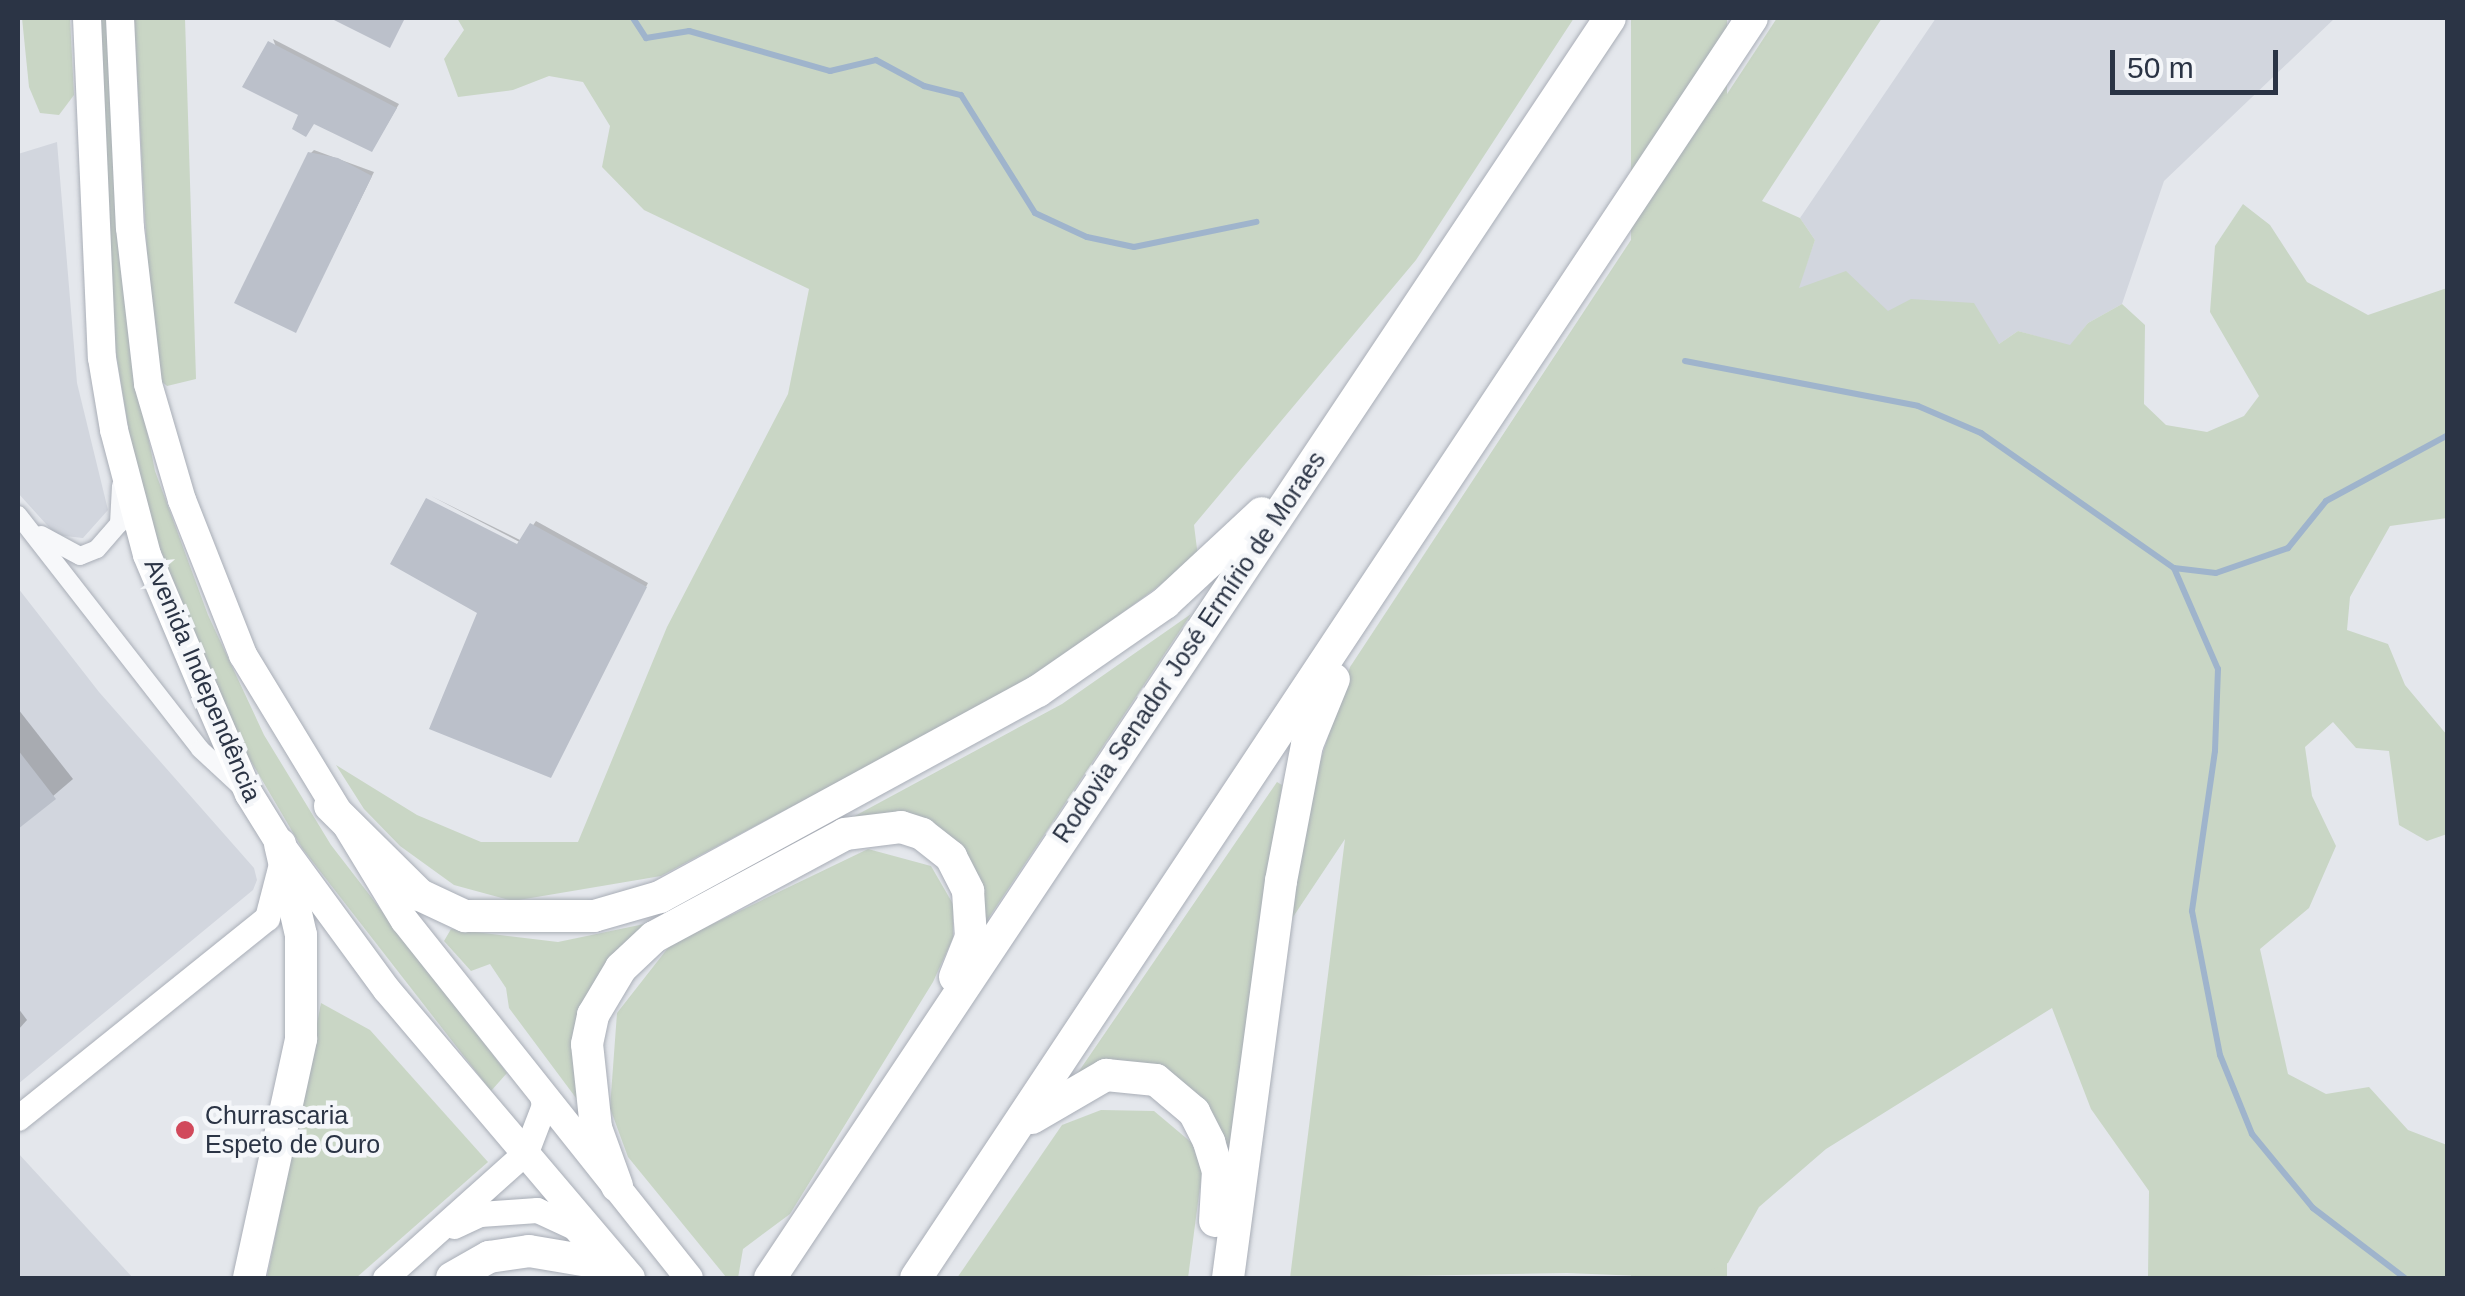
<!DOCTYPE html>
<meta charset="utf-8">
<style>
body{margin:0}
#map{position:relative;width:2465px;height:1296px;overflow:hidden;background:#e4e7ec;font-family:Helvetica,sans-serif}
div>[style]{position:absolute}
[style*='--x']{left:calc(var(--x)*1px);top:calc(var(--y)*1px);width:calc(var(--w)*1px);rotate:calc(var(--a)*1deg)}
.built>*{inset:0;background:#d2d6de}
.green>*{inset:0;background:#c9d6c5;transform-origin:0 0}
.shadow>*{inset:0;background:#0003}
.stream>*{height:6px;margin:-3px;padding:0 3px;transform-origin:3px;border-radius:3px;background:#9fb4cc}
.building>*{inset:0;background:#bbc0ca}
.roads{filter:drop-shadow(0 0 2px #a9aeb7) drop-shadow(0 0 2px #a9aeb7)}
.street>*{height:18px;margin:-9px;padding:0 9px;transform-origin:9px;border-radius:9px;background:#f7f8fa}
.secondary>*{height:25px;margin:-12.5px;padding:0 12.5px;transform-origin:12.5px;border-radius:12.5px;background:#fff}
.primary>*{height:28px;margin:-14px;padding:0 14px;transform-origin:14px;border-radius:14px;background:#fff}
.highway>*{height:32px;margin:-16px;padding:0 16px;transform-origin:16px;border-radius:16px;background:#fff}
.dots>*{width:28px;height:28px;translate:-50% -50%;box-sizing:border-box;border:5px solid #f4f6f9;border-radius:50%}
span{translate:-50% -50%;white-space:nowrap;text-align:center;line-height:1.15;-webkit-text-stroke:9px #f4f6f9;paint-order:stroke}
.street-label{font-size:25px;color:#2b3445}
.poi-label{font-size:25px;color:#2b3445}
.left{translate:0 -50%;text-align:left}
.frame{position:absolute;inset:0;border:20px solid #2b3445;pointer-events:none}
.scale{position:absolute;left:2110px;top:50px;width:168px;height:45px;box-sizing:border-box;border:5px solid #2b3445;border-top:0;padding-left:12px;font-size:30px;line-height:35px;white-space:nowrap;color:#2b3445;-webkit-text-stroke:8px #f4f6f9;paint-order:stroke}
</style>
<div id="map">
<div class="built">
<div style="clip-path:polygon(1936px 18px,2335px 18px,2164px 181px,2122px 304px,2088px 323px,2070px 346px,2018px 331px,1999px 344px,1798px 288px,1815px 240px,1800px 218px)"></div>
<div style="clip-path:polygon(57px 142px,77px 383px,108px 510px,83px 538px,56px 535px,18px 493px,18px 154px)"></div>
<div style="clip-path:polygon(18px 588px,99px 692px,254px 868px,257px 880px,253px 890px,18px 1084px)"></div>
<div style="clip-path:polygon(18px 1153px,133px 1278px,18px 1278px)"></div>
</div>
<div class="green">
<div style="clip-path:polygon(22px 18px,70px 18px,74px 95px,59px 115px,40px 113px,29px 87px)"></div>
<div style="clip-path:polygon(94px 18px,106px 18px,120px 265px,137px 381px,155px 471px,208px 615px,264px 735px,331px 845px,507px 1073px,491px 1091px,302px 848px,245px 751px,154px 535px,136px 474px,113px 335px)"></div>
<div style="clip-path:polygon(134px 18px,185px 18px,196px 379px,167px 386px,160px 380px,147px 253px)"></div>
<div style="clip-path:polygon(457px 18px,1574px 18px,1416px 260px,1194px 525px,1198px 557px,1034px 678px,661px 876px,513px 901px,454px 885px,400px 846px,364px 809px,336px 765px,417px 815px,481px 842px,578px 842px,667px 627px,788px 394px,809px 289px,644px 210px,602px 167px,610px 126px,583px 82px,549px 76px,513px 90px,458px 97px,444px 59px,464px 30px)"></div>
<div style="left:1631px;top:18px;width:96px;height:1514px"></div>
<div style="clip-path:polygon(1777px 18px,1882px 18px,1762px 201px,1800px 218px,1815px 240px,1799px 288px,1846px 271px,1888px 311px,1911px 299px,1974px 303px,1999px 344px,2018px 331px,2070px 345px,2088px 323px,2122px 304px,2145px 325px,2144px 404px,2166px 425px,2207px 432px,2244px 416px,2259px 396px,2210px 312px,2215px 246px,2243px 204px,2270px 225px,2307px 282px,2368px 315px,2447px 288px,2447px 518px,2390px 526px,2350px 597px,2347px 630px,2388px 644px,2405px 685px,2447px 735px,2447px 834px,2427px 841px,2399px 825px,2389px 751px,2356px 748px,2333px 722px,2305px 747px,2312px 796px,2336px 846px,2309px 908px,2260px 949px,2288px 1074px,2326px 1094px,2369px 1087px,2408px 1130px,2447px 1145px,2447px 1278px,2148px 1278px,2149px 1191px,2091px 1109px,2052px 1008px,1826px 1149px,1759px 1207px,1728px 1263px,1691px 1278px,1567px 1273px,1290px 1278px,1345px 839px,1285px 929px,1310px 794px,1350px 667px)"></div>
<div style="clip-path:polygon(1191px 614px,986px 922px,980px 877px,959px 852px,827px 831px,1062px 704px)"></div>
<div style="clip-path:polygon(1277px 782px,1282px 785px,1230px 1192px,1188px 1093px,1077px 1074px)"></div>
<div style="clip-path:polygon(868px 849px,931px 866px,953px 904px,953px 938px,933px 982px,790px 1214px,743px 1249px,738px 1278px,726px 1277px,628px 1157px,610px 1108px,617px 1013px,671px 944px)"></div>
<div style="clip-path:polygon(649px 923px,621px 958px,579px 1102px,509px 1008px,506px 988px,490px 964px,471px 971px,444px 941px,451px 929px,558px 942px)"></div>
<div style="clip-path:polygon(321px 1003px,370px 1030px,488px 1162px,356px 1278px,267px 1278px)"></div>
<div style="clip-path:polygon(1101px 1110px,1154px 1111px,1192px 1143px,1202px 1172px,1188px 1278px,957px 1278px,1062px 1125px)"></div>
</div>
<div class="shadow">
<div style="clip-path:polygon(273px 39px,399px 104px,375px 145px,301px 114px)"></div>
<div style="clip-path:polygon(314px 150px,374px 172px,296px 330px,310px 154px)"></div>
<div style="clip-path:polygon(431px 496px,522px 541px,536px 521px,648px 583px,551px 775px,529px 547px)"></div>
<div style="clip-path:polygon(18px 709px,73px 779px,18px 826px)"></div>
<div style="clip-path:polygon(18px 1008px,27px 1020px,18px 1030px)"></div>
</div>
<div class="stream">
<div style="--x:633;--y:18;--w:24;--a:57"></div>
<div style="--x:646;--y:38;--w:44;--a:-9.2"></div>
<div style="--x:689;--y:31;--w:147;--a:15.8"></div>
<div style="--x:830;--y:71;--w:47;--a:-13.4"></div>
<div style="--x:876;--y:60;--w:55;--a:28.4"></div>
<div style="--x:924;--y:86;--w:38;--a:14"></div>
<div style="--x:961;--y:95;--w:139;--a:57.9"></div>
<div style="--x:1035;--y:213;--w:57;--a:24.8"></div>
<div style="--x:1087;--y:237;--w:48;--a:12"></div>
<div style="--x:1134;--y:247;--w:125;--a:-11.6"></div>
<div style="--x:1685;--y:361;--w:237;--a:10.9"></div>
<div style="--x:1918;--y:406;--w:69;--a:23.2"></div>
<div style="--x:1981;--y:433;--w:236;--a:35"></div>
<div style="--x:2174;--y:568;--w:110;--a:66.5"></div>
<div style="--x:2218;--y:669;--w:82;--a:92.1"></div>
<div style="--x:2215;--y:751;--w:162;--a:98.2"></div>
<div style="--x:2192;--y:911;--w:147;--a:79"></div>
<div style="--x:2220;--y:1055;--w:85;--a:67.9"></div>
<div style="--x:2252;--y:1134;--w:96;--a:50.5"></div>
<div style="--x:2313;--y:1208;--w:116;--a:37.3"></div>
<div style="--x:2174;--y:568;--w:42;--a:6.8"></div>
<div style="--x:2216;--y:573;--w:76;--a:-19.1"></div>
<div style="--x:2288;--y:548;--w:60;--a:-51"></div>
<div style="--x:2326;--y:501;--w:139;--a:-28.4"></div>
</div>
<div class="building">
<div style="clip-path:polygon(330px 18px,399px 18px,404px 20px,390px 48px)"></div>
<div style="clip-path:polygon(268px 41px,397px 108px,372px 152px,314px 124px,306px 137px,292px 129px,298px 115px,242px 87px)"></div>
<div style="clip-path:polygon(308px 152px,338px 158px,372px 176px,296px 333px,234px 303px)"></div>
<div style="clip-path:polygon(426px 498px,517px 544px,530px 523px,647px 587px,551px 778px,429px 729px,477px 613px,390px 564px)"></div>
<div style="clip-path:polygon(18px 750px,56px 799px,18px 829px)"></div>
</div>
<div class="roads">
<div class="street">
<div style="--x:18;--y:515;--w:296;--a:52.1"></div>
<div style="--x:200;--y:749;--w:56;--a:42.8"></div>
<div style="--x:41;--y:535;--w:44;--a:28.3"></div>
<div style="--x:80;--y:556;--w:18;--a:-22"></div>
<div style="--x:97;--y:549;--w:33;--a:-49"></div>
<div style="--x:119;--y:524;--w:38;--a:-87"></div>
</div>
<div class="secondary">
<div style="--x:18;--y:1118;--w:319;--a:-38.8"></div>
<div style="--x:267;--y:918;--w:56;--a:-75.5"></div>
<div style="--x:454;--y:1226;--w:29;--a:-25"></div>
<div style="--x:480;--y:1214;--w:57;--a:-4"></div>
<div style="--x:537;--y:1210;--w:41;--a:24.7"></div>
<div style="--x:574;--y:1227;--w:23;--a:49"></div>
<div style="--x:385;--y:1278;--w:189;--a:-41.8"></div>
<div style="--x:526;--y:1152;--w:50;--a:-69"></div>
<div style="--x:544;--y:1105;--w:9;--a:-103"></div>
</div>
<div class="primary">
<div style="--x:87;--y:18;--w:340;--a:87.5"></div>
<div style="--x:102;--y:358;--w:73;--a:80.5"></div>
<div style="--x:114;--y:430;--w:129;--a:75.2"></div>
<div style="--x:147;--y:555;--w:149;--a:67.1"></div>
<div style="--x:205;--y:692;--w:111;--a:66.7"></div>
<div style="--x:249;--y:794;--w:59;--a:58.2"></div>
<div style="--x:280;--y:844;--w:181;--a:53.8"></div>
<div style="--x:387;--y:990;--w:377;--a:49.7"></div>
<div style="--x:120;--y:18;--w:210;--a:87.3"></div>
<div style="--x:130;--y:228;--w:157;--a:83.4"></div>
<div style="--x:148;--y:384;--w:121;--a:73.7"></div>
<div style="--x:182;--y:500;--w:167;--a:68.5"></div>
<div style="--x:243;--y:655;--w:311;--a:58.7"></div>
<div style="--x:405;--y:921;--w:456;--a:51.5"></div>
</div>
<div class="highway">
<div style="--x:330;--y:806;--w:127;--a:44.7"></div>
<div style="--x:420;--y:895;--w:50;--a:25"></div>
<div style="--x:465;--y:916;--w:129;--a:0"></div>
<div style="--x:594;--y:916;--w:69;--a:-16.1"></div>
<div style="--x:660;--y:897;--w:430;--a:-28.6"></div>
<div style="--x:1038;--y:691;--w:155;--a:-34.7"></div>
<div style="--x:1165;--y:603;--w:132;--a:-42.9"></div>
<div style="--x:1032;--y:1118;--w:86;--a:-30.2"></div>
<div style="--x:1106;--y:1075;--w:50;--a:5.7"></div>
<div style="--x:1156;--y:1080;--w:50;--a:40.1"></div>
<div style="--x:1194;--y:1112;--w:34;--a:63"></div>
<div style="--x:1209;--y:1142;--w:30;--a:73"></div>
<div style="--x:1218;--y:1171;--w:50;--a:93.4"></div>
<div style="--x:617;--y:1186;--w:62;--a:-109.9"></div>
<div style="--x:596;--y:1128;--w:84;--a:-96.1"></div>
<div style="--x:587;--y:1044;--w:30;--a:-78"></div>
<div style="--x:593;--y:1015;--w:55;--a:-59.2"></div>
<div style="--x:621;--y:968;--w:45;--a:-43.2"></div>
<div style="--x:654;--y:937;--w:217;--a:-28.3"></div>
<div style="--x:845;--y:834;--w:56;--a:-7.1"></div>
<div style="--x:901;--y:827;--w:22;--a:18"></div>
<div style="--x:922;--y:834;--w:37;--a:38"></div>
<div style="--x:951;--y:857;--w:38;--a:63"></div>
<div style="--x:968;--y:891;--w:46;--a:86.3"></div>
<div style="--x:971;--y:937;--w:43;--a:111.8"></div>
<div style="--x:249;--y:1278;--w:245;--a:-77.7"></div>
<div style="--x:301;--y:1039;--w:104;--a:-90"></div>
<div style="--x:301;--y:935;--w:93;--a:-103"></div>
<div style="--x:452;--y:1278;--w:43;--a:-29.6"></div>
<div style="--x:489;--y:1257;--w:40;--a:-8.5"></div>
<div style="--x:529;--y:1251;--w:60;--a:9.6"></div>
<div style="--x:588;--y:1261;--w:34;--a:24"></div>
<div style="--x:770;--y:1278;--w:1514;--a:-56.31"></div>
<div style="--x:916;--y:1278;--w:1512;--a:-56.44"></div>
<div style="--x:1228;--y:1278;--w:401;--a:-82.4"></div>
<div style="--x:1281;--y:881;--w:138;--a:-79.2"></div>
<div style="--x:1307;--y:745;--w:71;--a:-67.8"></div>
</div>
</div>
<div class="dots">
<div style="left:185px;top:1130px;background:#d1495b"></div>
</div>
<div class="street-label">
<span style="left:1189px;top:647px;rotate:-56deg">Rodovia Senador José Ermírio de Moraes</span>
<span style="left:203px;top:680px;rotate:67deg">Avenida Independência</span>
</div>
<div class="poi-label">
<span class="left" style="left:205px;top:1130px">Churrascaria<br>Espeto de Ouro</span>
</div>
<div class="frame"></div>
<div class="scale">50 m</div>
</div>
